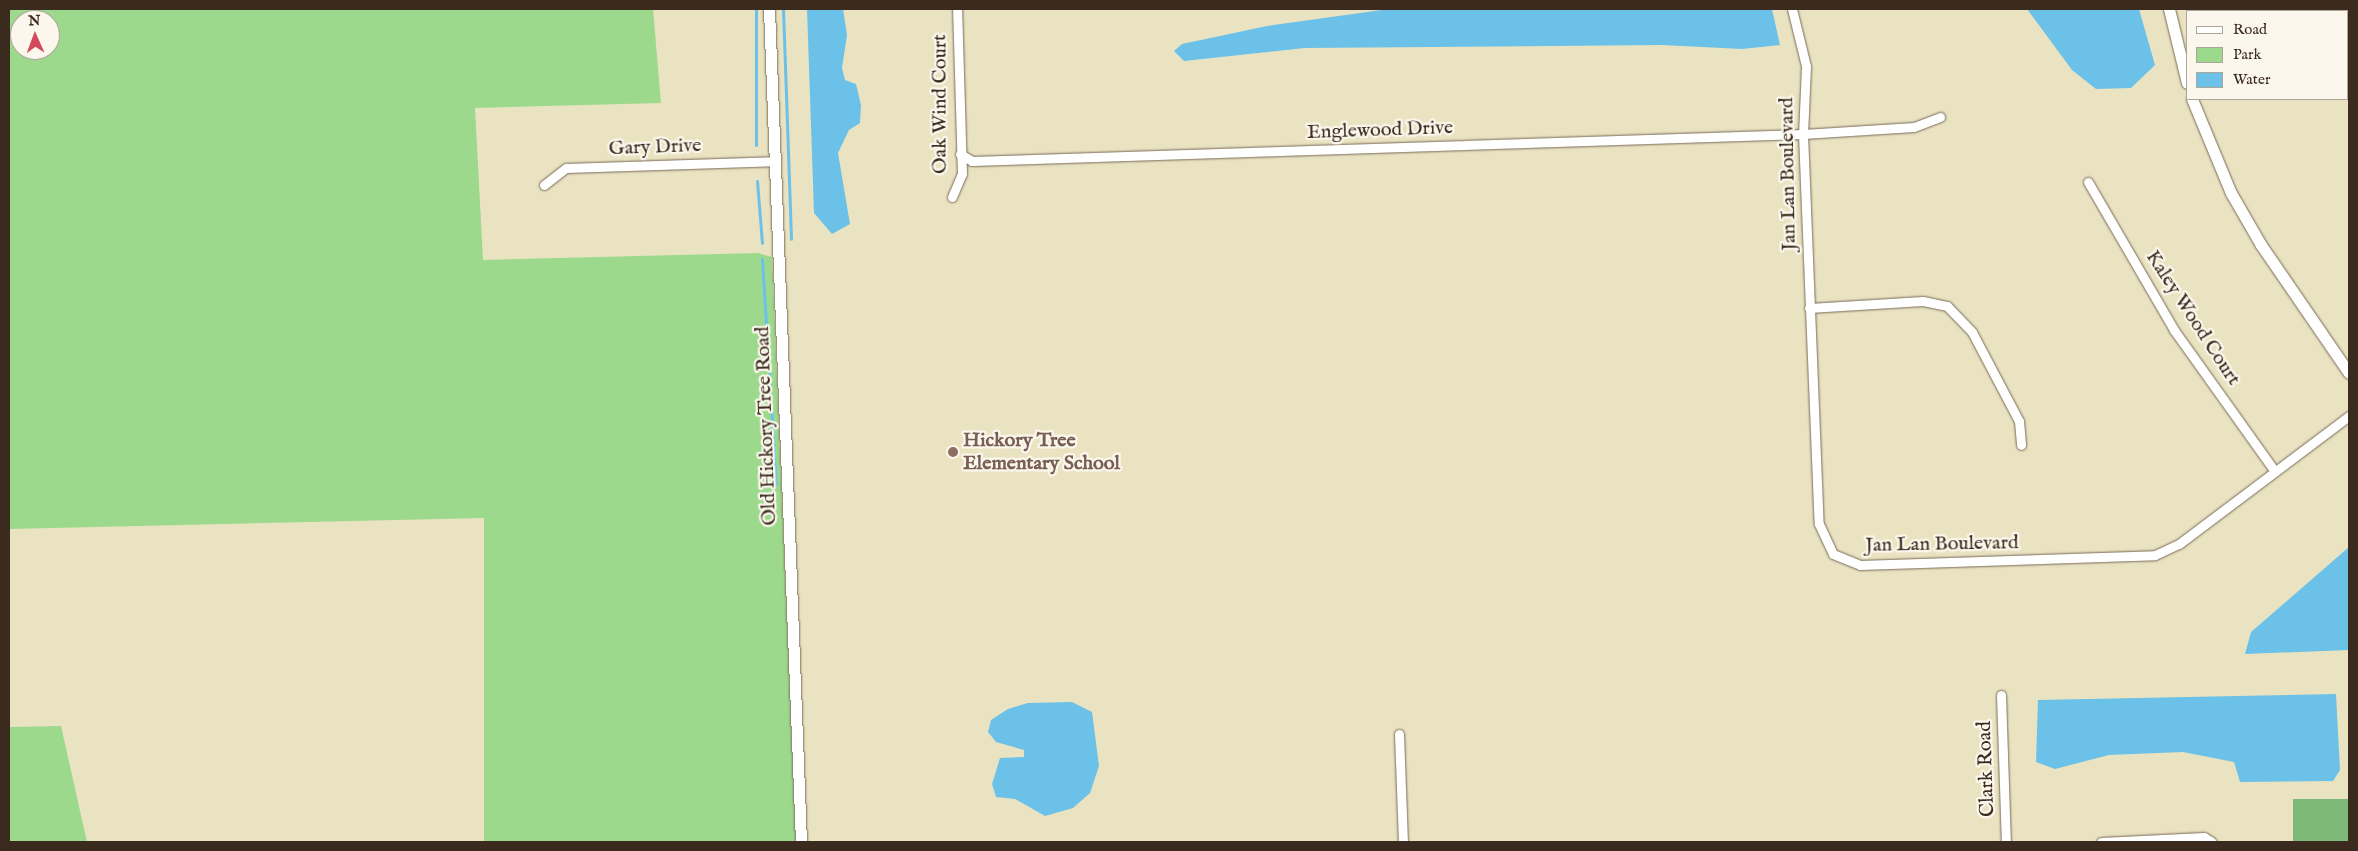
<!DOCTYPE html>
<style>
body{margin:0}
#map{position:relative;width:2358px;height:851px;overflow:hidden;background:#eae3c2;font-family:"IM FELL English",serif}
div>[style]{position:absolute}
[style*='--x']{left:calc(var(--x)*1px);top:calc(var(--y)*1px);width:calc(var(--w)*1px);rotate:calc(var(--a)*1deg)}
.green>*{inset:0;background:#9cd98d}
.forest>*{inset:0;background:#7db978;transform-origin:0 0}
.water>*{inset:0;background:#6bc1e8}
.stream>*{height:3px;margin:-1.5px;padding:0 1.5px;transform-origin:1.5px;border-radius:1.5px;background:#6bc1e8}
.roads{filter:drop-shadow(0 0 1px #786b57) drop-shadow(0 0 1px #786b57)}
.minor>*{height:9px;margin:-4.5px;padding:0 4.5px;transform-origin:4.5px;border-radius:4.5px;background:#fff}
.tertiary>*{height:11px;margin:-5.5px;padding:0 5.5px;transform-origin:5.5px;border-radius:5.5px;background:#fff}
.dots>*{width:14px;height:14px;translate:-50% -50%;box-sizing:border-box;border:2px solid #fbf7ec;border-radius:50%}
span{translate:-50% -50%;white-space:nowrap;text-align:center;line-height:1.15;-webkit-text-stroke:4.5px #fbf7ec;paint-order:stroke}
.street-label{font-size:20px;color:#3b2a1e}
.education-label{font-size:20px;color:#785e54;font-weight:700}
.left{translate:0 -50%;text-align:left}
.frame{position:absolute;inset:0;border:10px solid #3b2a1e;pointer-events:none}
.legend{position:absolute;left:2186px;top:10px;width:162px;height:90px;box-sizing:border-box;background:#fbf7ec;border:1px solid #aea59a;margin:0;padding:6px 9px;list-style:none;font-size:15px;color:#3b2a1e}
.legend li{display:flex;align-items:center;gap:10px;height:25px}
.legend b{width:25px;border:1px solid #aea59a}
.north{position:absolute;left:10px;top:10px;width:50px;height:50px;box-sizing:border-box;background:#fbf7ec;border:1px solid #aea59a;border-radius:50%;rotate:358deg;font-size:14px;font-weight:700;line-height:20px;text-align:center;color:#3b2a1e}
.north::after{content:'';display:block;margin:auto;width:18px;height:22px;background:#d1495b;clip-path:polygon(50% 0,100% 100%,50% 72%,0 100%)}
</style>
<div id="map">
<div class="green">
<div style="clip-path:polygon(evenodd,9px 9px,653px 9px,661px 103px,475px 108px,483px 260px,758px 253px,772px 257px,796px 842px,484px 842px,484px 518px,9px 529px,9px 9px,20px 20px,50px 20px,50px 50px,20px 50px,20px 20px)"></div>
<div style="clip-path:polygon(61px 726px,87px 842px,9px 842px,9px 727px)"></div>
</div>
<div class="forest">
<div style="left:2349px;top:799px;width:43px;height:56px;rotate:90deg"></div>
</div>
<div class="water">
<div style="clip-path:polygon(807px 9px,843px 9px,847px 35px,842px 68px,845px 80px,856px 84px,861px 105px,860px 123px,849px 130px,838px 153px,850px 224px,832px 234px,814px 213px)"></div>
<div style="clip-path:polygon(1389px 9px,1772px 9px,1780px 45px,1742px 49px,1662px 45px,1305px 48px,1184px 61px,1174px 51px,1182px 44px,1267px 26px)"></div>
<div style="clip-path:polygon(2027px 9px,2139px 9px,2155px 65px,2131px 88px,2096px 89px,2072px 70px)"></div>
<div style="clip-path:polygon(2349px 547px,2349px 650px,2245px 654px,2251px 632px)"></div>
<div style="clip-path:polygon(2336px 694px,2340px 770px,2333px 781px,2240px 782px,2234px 762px,2183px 752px,2109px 755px,2055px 769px,2036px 762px,2038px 700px)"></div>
<div style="clip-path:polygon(1072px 702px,1092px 712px,1099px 766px,1090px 793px,1073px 808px,1045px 816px,1015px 799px,996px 797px,992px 784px,1000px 758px,1024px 757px,1024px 750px,996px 742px,988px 732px,991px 720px,1008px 709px,1028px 703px)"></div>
</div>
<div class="stream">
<div style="--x:756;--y:9;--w:136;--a:90"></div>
<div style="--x:783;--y:9;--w:230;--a:88"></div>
<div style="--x:757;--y:181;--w:62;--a:85.4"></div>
<div style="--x:762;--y:259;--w:226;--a:86.5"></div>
</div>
<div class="roads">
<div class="minor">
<div style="--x:1792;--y:9;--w:59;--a:76.2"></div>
<div style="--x:1806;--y:66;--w:68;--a:92.5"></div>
<div style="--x:1803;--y:134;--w:390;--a:87.7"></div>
<div style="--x:1819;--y:524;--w:33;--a:65"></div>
<div style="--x:1833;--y:554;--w:29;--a:22"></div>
<div style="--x:1860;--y:565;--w:295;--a:-1.9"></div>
<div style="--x:2155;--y:555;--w:26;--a:-25"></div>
<div style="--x:2179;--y:544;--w:213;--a:-37"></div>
<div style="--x:960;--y:154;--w:14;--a:30"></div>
<div style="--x:972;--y:161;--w:831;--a:-1.86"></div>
<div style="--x:1803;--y:134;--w:111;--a:-3.6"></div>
<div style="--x:1914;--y:127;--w:28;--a:-21"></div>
<div style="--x:2088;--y:182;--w:171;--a:59.8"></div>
<div style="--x:2174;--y:330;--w:172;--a:54.5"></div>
<div style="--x:544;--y:185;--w:28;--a:-38"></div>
<div style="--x:566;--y:168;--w:207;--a:-1.9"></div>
<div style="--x:952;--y:197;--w:25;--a:-67"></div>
<div style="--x:962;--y:174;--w:165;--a:-91.7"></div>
<div style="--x:1809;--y:308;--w:114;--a:-3.5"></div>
<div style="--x:1923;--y:301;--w:25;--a:12"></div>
<div style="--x:1947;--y:306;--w:36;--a:46"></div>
<div style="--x:1972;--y:332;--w:101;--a:62.2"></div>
<div style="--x:2019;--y:421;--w:24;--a:85"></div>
<div style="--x:2001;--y:695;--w:147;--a:88.1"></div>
<div style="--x:1399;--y:734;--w:108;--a:87.9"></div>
<div style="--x:2101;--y:842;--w:103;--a:-2.8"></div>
<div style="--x:2204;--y:837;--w:9;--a:32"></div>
</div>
<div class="tertiary">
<div style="--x:769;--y:9;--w:834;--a:87.8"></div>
<div style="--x:2169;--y:9;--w:76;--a:76.3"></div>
<div style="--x:2192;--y:99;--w:102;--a:67.5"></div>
<div style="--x:2231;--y:193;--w:60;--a:60"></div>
<div style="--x:2261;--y:245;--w:155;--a:55.5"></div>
</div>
</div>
<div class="dots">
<div style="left:953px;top:452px;background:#8d6e63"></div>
</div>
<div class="street-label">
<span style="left:940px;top:104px;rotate:-90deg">Oak Wind Court</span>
<span style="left:1380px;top:130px;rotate:-2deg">Englewood Drive</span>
<span style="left:655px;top:147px;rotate:-2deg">Gary Drive</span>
<span style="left:1788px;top:174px;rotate:-91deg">Jan Lan Boulevard</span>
<span style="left:2193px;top:318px;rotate:57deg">Kaley Wood Court</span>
<span style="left:766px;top:426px;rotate:-92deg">Old Hickory Tree Road</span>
<span style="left:1942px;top:544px;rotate:-1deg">Jan Lan Boulevard</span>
<span style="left:1986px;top:769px;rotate:-92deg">Clark Road</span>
</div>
<div class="education-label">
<span class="left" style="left:963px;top:452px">Hickory Tree<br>Elementary School</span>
</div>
<div class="frame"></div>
<ul class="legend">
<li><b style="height:6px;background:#fff"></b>Road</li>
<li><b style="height:14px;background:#9cd98d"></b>Park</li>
<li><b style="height:14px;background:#6bc1e8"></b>Water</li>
</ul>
<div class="north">N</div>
</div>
